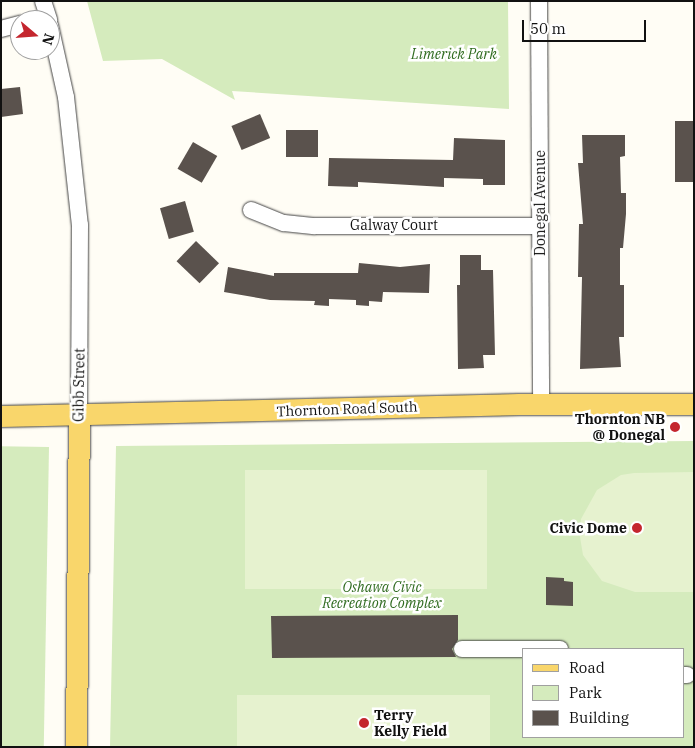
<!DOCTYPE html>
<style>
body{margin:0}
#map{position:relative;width:695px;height:748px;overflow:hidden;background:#fffdf5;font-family:"IBM Plex Serif",serif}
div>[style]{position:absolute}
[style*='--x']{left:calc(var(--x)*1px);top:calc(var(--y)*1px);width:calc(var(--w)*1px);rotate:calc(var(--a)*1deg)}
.green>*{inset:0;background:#d5ebbd;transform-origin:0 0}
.pitch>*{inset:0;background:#e6f2cf;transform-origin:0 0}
.building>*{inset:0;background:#5a524d;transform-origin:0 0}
.roads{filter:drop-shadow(0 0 1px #444) drop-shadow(0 0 1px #444)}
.minor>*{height:16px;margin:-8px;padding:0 8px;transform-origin:8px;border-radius:8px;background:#fff}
.major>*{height:21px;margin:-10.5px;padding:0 10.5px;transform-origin:10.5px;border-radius:10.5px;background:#f9d66b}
.dots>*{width:14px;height:14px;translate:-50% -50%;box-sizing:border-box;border:2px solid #fff;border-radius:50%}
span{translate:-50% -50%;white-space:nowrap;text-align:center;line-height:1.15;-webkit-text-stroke:5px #fff;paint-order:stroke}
.park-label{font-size:14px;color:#2f6b1f;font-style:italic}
.street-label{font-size:14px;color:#111}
.poi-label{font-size:14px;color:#111;font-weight:700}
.right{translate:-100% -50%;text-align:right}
.left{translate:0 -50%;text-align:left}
.frame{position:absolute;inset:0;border:2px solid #111;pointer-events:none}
.legend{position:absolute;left:522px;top:648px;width:162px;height:90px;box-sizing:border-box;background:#fff;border:1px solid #a0a0a0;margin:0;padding:6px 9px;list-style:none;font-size:15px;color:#111}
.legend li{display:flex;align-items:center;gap:10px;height:25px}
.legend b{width:25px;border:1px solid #a0a0a0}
.north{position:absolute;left:10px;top:10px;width:50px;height:50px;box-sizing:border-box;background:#fff;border:1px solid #a0a0a0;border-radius:50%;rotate:108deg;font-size:14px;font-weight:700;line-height:20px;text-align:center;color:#111}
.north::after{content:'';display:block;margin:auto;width:18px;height:22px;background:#c4262e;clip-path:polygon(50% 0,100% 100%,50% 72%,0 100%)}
.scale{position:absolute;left:522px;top:20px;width:124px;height:22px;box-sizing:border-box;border:2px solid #111;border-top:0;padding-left:6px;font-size:15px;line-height:18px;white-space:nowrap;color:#111;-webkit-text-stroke:4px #fff;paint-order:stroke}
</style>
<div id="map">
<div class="green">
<div style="clip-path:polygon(87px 1px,508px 1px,509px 109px,232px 91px,235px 100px,162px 59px,103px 61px)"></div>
<div style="clip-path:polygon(evenodd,694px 441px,694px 747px,110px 747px,116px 446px,694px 441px,524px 649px,684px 649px,684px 737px,524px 737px,524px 649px)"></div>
<div style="left:49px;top:447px;width:300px;height:48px;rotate:91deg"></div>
</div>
<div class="pitch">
<div style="left:245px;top:470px;width:242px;height:119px"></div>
<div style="clip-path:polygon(694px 472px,694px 592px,635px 592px,602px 581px,583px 555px,580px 537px,581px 519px,597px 490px,621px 475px,634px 473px)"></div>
<div style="left:490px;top:695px;width:52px;height:253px;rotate:90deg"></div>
</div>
<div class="building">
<div style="clip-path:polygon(20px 87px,23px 114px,1px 117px,1px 89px)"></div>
<div style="left:260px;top:114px;width:26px;height:31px;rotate:67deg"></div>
<div style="left:675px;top:121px;width:19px;height:61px"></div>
<div style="left:286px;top:130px;width:32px;height:27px"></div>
<div style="clip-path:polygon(582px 135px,625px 135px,625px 156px,620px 157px,621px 193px,626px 193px,626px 214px,623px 248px,620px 248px,620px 285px,624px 285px,624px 337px,619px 337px,621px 367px,580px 369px,582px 277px,578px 277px,579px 224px,583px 224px,578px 163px,583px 163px)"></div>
<div style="clip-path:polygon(454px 138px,505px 140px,505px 185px,483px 185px,483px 179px,444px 178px,444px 187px,358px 182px,358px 187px,328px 186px,329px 158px,453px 160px)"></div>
<div style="left:193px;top:142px;width:28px;height:31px;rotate:30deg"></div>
<div style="left:185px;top:201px;width:32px;height:26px;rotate:74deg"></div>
<div style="left:196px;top:241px;width:32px;height:28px;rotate:44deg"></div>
<div style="clip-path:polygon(460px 255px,481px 255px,481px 270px,493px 270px,495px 355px,483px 355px,484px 368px,458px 369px,457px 285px,460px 285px)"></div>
<div style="clip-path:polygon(359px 263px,400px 267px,430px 264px,429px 293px,383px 292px,382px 302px,369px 301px,369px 306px,356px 305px,356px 300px,329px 299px,329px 306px,314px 305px,315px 301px,270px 300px,224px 292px,228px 267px,274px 276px,274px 273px,358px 273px)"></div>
<div style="clip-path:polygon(546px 577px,564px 578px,564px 581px,573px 582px,573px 606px,546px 605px)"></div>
<div style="clip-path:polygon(458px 615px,458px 640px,452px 649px,456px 657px,272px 658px,271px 616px)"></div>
</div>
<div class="roads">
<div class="minor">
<div style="--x:43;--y:1;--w:20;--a:72"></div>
<div style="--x:539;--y:1;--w:403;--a:89.7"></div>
<div style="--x:50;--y:25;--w:74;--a:77.5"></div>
<div style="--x:66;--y:97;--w:129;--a:83.8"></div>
<div style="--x:80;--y:225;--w:190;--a:90.3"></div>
<div style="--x:1;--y:29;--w:20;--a:-15"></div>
<div style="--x:251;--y:210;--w:35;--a:22"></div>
<div style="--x:284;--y:223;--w:31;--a:6"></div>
<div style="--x:315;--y:226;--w:224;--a:0"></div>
<div style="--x:462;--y:649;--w:98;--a:0"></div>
<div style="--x:684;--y:675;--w:3;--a:0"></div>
</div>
<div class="major">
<div style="--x:1;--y:416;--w:518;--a:-1.33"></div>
<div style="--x:519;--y:404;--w:175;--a:0"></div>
<div style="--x:76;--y:747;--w:332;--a:-89.5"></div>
</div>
</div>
<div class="dots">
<div style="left:675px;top:427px;background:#c4262e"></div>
<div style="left:637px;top:528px;background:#c4262e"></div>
<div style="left:364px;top:723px;background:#c4262e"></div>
</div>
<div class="park-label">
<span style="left:454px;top:54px">Limerick Park</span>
<span style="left:382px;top:595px">Oshawa Civic<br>Recreation Complex</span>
</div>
<div class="street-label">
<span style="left:540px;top:203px;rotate:-90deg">Donegal Avenue</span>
<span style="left:394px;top:225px">Galway Court</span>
<span style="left:79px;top:385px;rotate:-89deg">Gibb Street</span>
<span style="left:347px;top:409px;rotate:-2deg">Thornton Road South</span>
</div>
<div class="poi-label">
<span class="right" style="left:665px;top:427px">Thornton NB<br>@ Donegal</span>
<span class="right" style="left:627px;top:528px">Civic Dome</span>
<span class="left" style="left:374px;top:723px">Terry<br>Kelly Field</span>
</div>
<div class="frame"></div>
<ul class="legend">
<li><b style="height:6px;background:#f9d66b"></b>Road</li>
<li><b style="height:14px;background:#d5ebbd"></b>Park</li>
<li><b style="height:14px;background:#5a524d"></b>Building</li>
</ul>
<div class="north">N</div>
<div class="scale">50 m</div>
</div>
